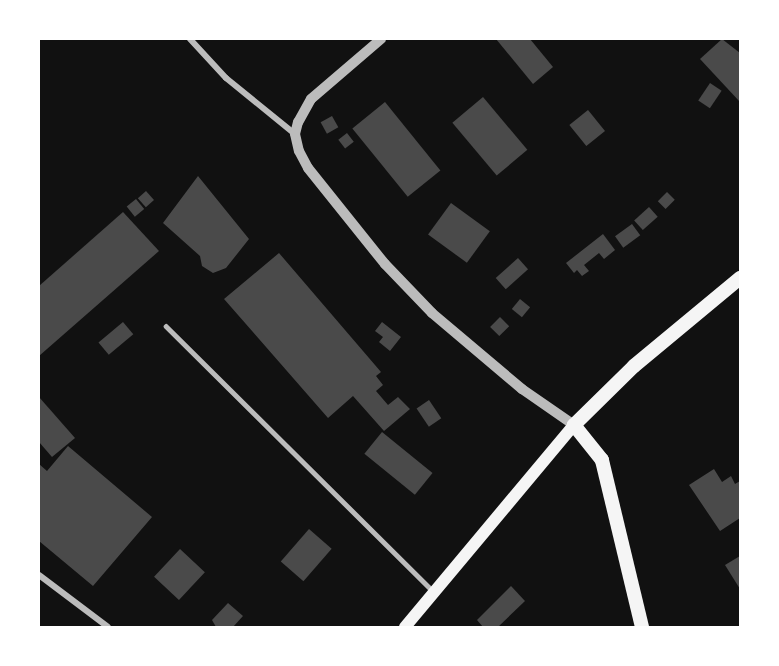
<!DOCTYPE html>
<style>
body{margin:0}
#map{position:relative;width:779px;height:666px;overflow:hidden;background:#111;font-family:Karla,sans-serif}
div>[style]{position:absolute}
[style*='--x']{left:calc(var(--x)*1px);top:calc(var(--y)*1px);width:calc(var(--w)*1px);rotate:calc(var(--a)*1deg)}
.building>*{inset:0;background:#4a4a4a;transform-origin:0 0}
.service>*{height:4.5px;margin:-2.25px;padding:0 2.25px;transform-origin:2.25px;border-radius:2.25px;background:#bcbcbc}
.minor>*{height:6px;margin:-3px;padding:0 3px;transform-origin:3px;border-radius:3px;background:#bcbcbc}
.tertiary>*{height:10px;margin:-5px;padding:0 5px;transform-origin:5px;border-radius:5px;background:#bcbcbc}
.secondary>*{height:12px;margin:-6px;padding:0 6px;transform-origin:6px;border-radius:6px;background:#f5f5f5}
.primary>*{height:14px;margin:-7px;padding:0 7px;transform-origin:7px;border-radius:7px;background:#f5f5f5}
span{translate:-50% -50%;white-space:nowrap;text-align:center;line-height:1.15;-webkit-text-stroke:6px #fff;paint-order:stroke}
.frame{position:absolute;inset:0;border:40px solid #fff;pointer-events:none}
</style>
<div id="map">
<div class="building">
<div style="clip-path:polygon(496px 39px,530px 39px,553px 67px,533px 84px)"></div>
<div style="clip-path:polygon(722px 39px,740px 53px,740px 102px,700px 59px)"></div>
<div style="left:710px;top:83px;width:14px;height:21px;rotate:34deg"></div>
<div style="left:483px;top:97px;width:69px;height:40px;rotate:50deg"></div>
<div style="left:385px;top:102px;width:88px;height:42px;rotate:51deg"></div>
<div style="left:588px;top:110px;width:27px;height:24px;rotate:51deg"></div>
<div style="left:332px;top:116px;width:13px;height:13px;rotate:61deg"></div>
<div style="left:347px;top:133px;width:11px;height:11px;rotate:52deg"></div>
<div style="clip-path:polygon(198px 176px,249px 239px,226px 268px,213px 273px,202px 266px,200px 256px,163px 223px)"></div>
<div style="left:146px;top:191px;width:12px;height:11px;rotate:48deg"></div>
<div style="left:667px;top:192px;width:11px;height:13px;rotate:45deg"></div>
<div style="left:136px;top:199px;width:13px;height:12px;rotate:51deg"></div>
<div style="left:451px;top:203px;width:48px;height:39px;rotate:36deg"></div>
<div style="left:649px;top:207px;width:13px;height:20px;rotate:48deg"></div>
<div style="clip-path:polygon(123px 212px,159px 251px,39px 356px,39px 286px)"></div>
<div style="left:632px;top:224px;width:14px;height:21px;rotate:54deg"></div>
<div style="clip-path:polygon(603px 234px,615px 250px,604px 259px,599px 253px,584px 265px,589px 271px,582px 276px,577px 270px,574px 273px,566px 263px)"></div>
<div style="clip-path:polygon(279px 253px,381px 372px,376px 376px,383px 385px,376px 391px,388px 405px,398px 397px,410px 409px,384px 431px,353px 396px,328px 418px,224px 299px)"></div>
<div style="left:518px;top:258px;width:15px;height:30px;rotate:48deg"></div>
<div style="left:520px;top:299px;width:13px;height:13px;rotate:39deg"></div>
<div style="left:500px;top:317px;width:13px;height:14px;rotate:45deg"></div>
<div style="left:123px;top:322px;width:16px;height:32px;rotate:50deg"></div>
<div style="clip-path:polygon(382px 322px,401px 337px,390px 351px,379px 342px,383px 337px,375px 331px)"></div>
<div style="clip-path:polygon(39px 397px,75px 438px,52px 457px,39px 442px)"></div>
<div style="left:429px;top:400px;width:22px;height:15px;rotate:56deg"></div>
<div style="left:382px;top:432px;width:65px;height:28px;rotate:39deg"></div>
<div style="clip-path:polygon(68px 446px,152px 517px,93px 586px,39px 541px,39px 464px,47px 471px)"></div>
<div style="clip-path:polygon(714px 469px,722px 482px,731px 476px,735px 484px,740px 481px,740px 518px,720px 531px,689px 485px)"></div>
<div style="left:309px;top:529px;width:30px;height:43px;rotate:41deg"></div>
<div style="left:180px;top:549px;width:34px;height:38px;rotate:43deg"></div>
<div style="clip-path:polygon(740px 556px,740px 589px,725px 565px)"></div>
<div style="clip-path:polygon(511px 586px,525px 601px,498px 627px,483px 627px,477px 620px)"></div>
<div style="clip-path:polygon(228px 603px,243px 616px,233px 627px,216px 627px,212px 620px)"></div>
</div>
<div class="service">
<div style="--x:166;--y:326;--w:375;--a:44.8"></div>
</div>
<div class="minor">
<div style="--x:190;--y:39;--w:53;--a:47.3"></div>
<div style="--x:226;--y:78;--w:89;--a:39.1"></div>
<div style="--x:39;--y:575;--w:86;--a:37"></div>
</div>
<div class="tertiary">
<div style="--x:381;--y:39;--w:92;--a:139.4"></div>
<div style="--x:311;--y:99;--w:26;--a:119"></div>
<div style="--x:298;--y:122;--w:12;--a:104"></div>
<div style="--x:295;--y:134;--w:17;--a:77"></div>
<div style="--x:299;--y:151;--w:19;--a:62"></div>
<div style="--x:308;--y:168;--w:123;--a:51.3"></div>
<div style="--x:385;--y:264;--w:68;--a:46.2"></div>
<div style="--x:432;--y:313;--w:118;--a:40.2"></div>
<div style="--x:522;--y:389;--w:63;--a:34.7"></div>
</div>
<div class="secondary">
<div style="--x:405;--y:627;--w:263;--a:-50.1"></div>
</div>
<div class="primary">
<div style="--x:642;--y:627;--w:172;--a:-103.5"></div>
<div style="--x:602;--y:460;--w:45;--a:-128.7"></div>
<div style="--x:574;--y:425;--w:84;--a:-44.5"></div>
<div style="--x:634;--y:366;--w:138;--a:-39.7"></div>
</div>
<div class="frame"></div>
</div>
